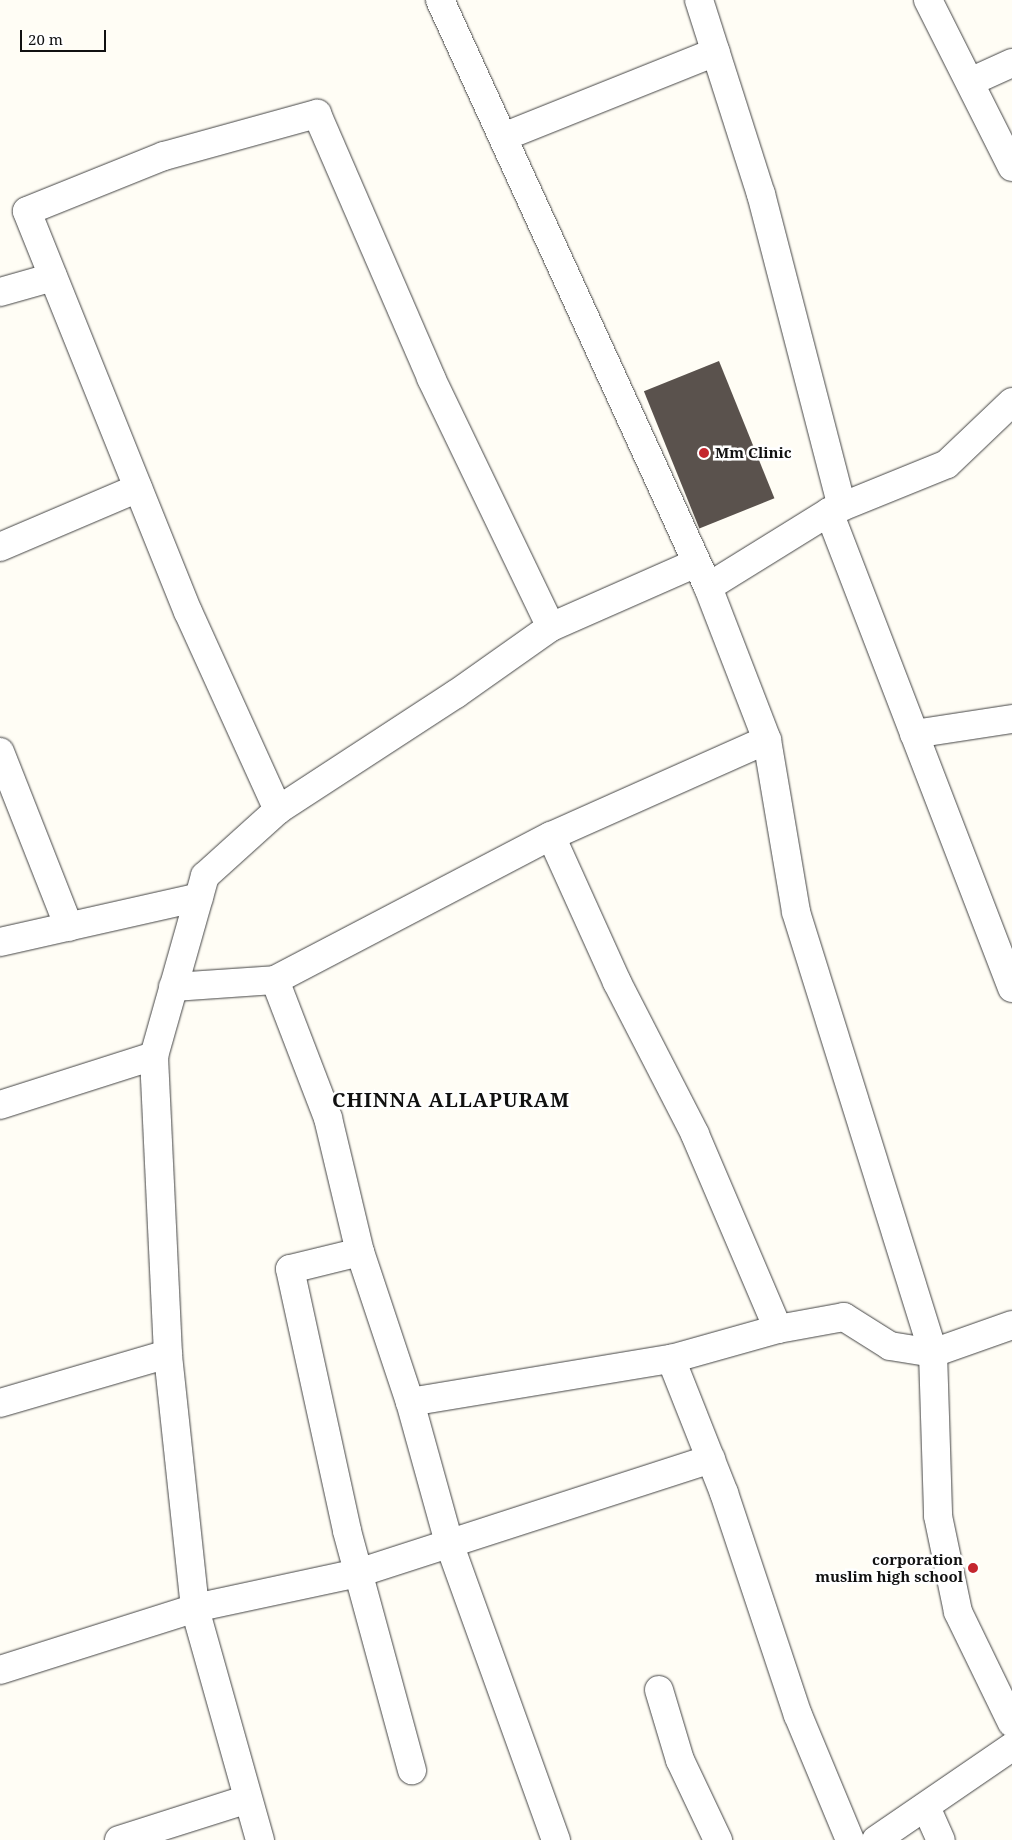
<!DOCTYPE html>
<style>
body{margin:0}
#map{position:relative;width:1012px;height:1840px;overflow:hidden;background:#fffdf5;font-family:"Noto Serif",serif}
div>[style]{position:absolute}
[style*='--x']{left:calc(var(--x)*1px);top:calc(var(--y)*1px);width:calc(var(--w)*1px);rotate:calc(var(--a)*1deg)}
.building>*{inset:0;background:#5a524d;transform-origin:0 0}
.roads{filter:drop-shadow(0 0 1px #444) drop-shadow(0 0 1px #444)}
.minor>*{height:28px;margin:-14px;padding:0 14px;transform-origin:14px;border-radius:14px;background:#fff}
.dots>*{width:14px;height:14px;translate:-50% -50%;box-sizing:border-box;border:2px solid #fff;border-radius:50%}
span{translate:-50% -50%;white-space:nowrap;text-align:center;line-height:1.15;-webkit-text-stroke:5px #fff;paint-order:stroke}
.poi-label{font-size:15px;color:#111;font-weight:700}
.left{translate:0 -50%;text-align:left}
.right{translate:-100% -50%;text-align:right}
.district-label{font-size:20px;color:#111;font-weight:700;letter-spacing:1px}
.scale{position:absolute;left:20px;top:30px;width:86px;height:22px;box-sizing:border-box;border:2px solid #111;border-top:0;padding-left:6px;font-size:15px;line-height:18px;white-space:nowrap;color:#111;-webkit-text-stroke:4px #fff;paint-order:stroke}
</style>
<div id="map">
<div class="building">
<div style="left:719px;top:361px;width:148px;height:81px;rotate:68deg"></div>
</div>
<div class="roads">
<div class="minor">
<div style="--x:440;--y:0;--w:645;--a:65.46"></div>
<div style="--x:708;--y:587;--w:164;--a:68.9"></div>
<div style="--x:767;--y:740;--w:174;--a:80.4"></div>
<div style="--x:796;--y:912;--w:462;--a:72.7"></div>
<div style="--x:933;--y:1353;--w:84;--a:-19.5"></div>
<div style="--x:699;--y:0;--w:204;--a:72.3"></div>
<div style="--x:761;--y:194;--w:323;--a:75.5"></div>
<div style="--x:928;--y:0;--w:187;--a:63.3"></div>
<div style="--x:970;--y:82;--w:46;--a:-24.3"></div>
<div style="--x:503;--y:137;--w:229;--a:-21.8"></div>
<div style="--x:0;--y:292;--w:55;--a:-15.8"></div>
<div style="--x:829;--y:512;--w:510;--a:68.97"></div>
<div style="--x:0;--y:547;--w:150;--a:-23.1"></div>
<div style="--x:708;--y:587;--w:142;--a:-31.8"></div>
<div style="--x:829;--y:512;--w:127;--a:-22.1"></div>
<div style="--x:947;--y:464;--w:90;--a:-43.6"></div>
<div style="--x:914;--y:734;--w:99;--a:-8.7"></div>
<div style="--x:0;--y:752;--w:188;--a:68.5"></div>
<div style="--x:278;--y:810;--w:217;--a:-114.4"></div>
<div style="--x:188;--y:612;--w:432;--a:-111.9"></div>
<div style="--x:27;--y:211;--w:148;--a:-21.9"></div>
<div style="--x:164;--y:156;--w:159;--a:-15.4"></div>
<div style="--x:317;--y:114;--w:288;--a:66.6"></div>
<div style="--x:431;--y:378;--w:276;--a:64.3"></div>
<div style="--x:0;--y:942;--w:204;--a:-12.7"></div>
<div style="--x:275;--y:980;--w:148;--a:69"></div>
<div style="--x:328;--y:1118;--w:138;--a:76.6"></div>
<div style="--x:360;--y:1252;--w:158;--a:71.6"></div>
<div style="--x:410;--y:1402;--w:146;--a:74.5"></div>
<div style="--x:449;--y:1543;--w:316;--a:70.2"></div>
<div style="--x:173;--y:987;--w:102;--a:-3.9"></div>
<div style="--x:275;--y:980;--w:311;--a:-27.6"></div>
<div style="--x:551;--y:836;--w:236;--a:-24"></div>
<div style="--x:0;--y:1105;--w:162;--a:-17.7"></div>
<div style="--x:360;--y:1252;--w:72;--a:166.3"></div>
<div style="--x:290;--y:1269;--w:268;--a:77.7"></div>
<div style="--x:347;--y:1531;--w:248;--a:74.8"></div>
<div style="--x:778;--y:1329;--w:67;--a:-10.3"></div>
<div style="--x:844;--y:1317;--w:54;--a:32.2"></div>
<div style="--x:890;--y:1346;--w:44;--a:9.2"></div>
<div style="--x:933;--y:1353;--w:163;--a:88.2"></div>
<div style="--x:938;--y:1516;--w:98;--a:78.2"></div>
<div style="--x:958;--y:1612;--w:123;--a:64.1"></div>
<div style="--x:671;--y:1359;--w:144;--a:68.4"></div>
<div style="--x:724;--y:1493;--w:234;--a:71.6"></div>
<div style="--x:798;--y:1715;--w:135;--a:67.4"></div>
<div style="--x:410;--y:1402;--w:265;--a:-9.4"></div>
<div style="--x:671;--y:1359;--w:111;--a:-15.7"></div>
<div style="--x:778;--y:1329;--w:212;--a:-113.1"></div>
<div style="--x:695;--y:1134;--w:171;--a:-117.2"></div>
<div style="--x:617;--y:982;--w:160;--a:-114.3"></div>
<div style="--x:0;--y:1403;--w:175;--a:-16.3"></div>
<div style="--x:0;--y:1670;--w:205;--a:-17.6"></div>
<div style="--x:195;--y:1608;--w:167;--a:-12.1"></div>
<div style="--x:358;--y:1573;--w:371;--a:-17.9"></div>
<div style="--x:659;--y:1690;--w:73;--a:73.3"></div>
<div style="--x:680;--y:1760;--w:89;--a:64.6"></div>
<div style="--x:926;--y:1807;--w:36;--a:66"></div>
<div style="--x:119;--y:1840;--w:135;--a:-17.6"></div>
<div style="--x:260;--y:1840;--w:241;--a:-105.7"></div>
<div style="--x:195;--y:1608;--w:255;--a:-96.1"></div>
<div style="--x:168;--y:1354;--w:298;--a:-92.7"></div>
<div style="--x:154;--y:1056;--w:187;--a:-74.2"></div>
<div style="--x:205;--y:876;--w:98;--a:-42.1"></div>
<div style="--x:278;--y:810;--w:212;--a:-33.1"></div>
<div style="--x:456;--y:694;--w:116;--a:-35.2"></div>
<div style="--x:551;--y:627;--w:158;--a:-23.8"></div>
<div style="--x:876;--y:1840;--w:165;--a:-34.4"></div>
</div>
</div>
<div class="dots">
<div style="left:704px;top:453px;background:#c4262e"></div>
<div style="left:973px;top:1568px;background:#c4262e"></div>
</div>
<div class="poi-label">
<span class="left" style="left:715px;top:453px">Mm Clinic</span>
<span class="right" style="left:963px;top:1568px">corporation<br>muslim high school</span>
</div>
<div class="district-label">
<span style="left:451px;top:1099px">CHINNA ALLAPURAM</span>
</div>
<div class="scale">20 m</div>
</div>
